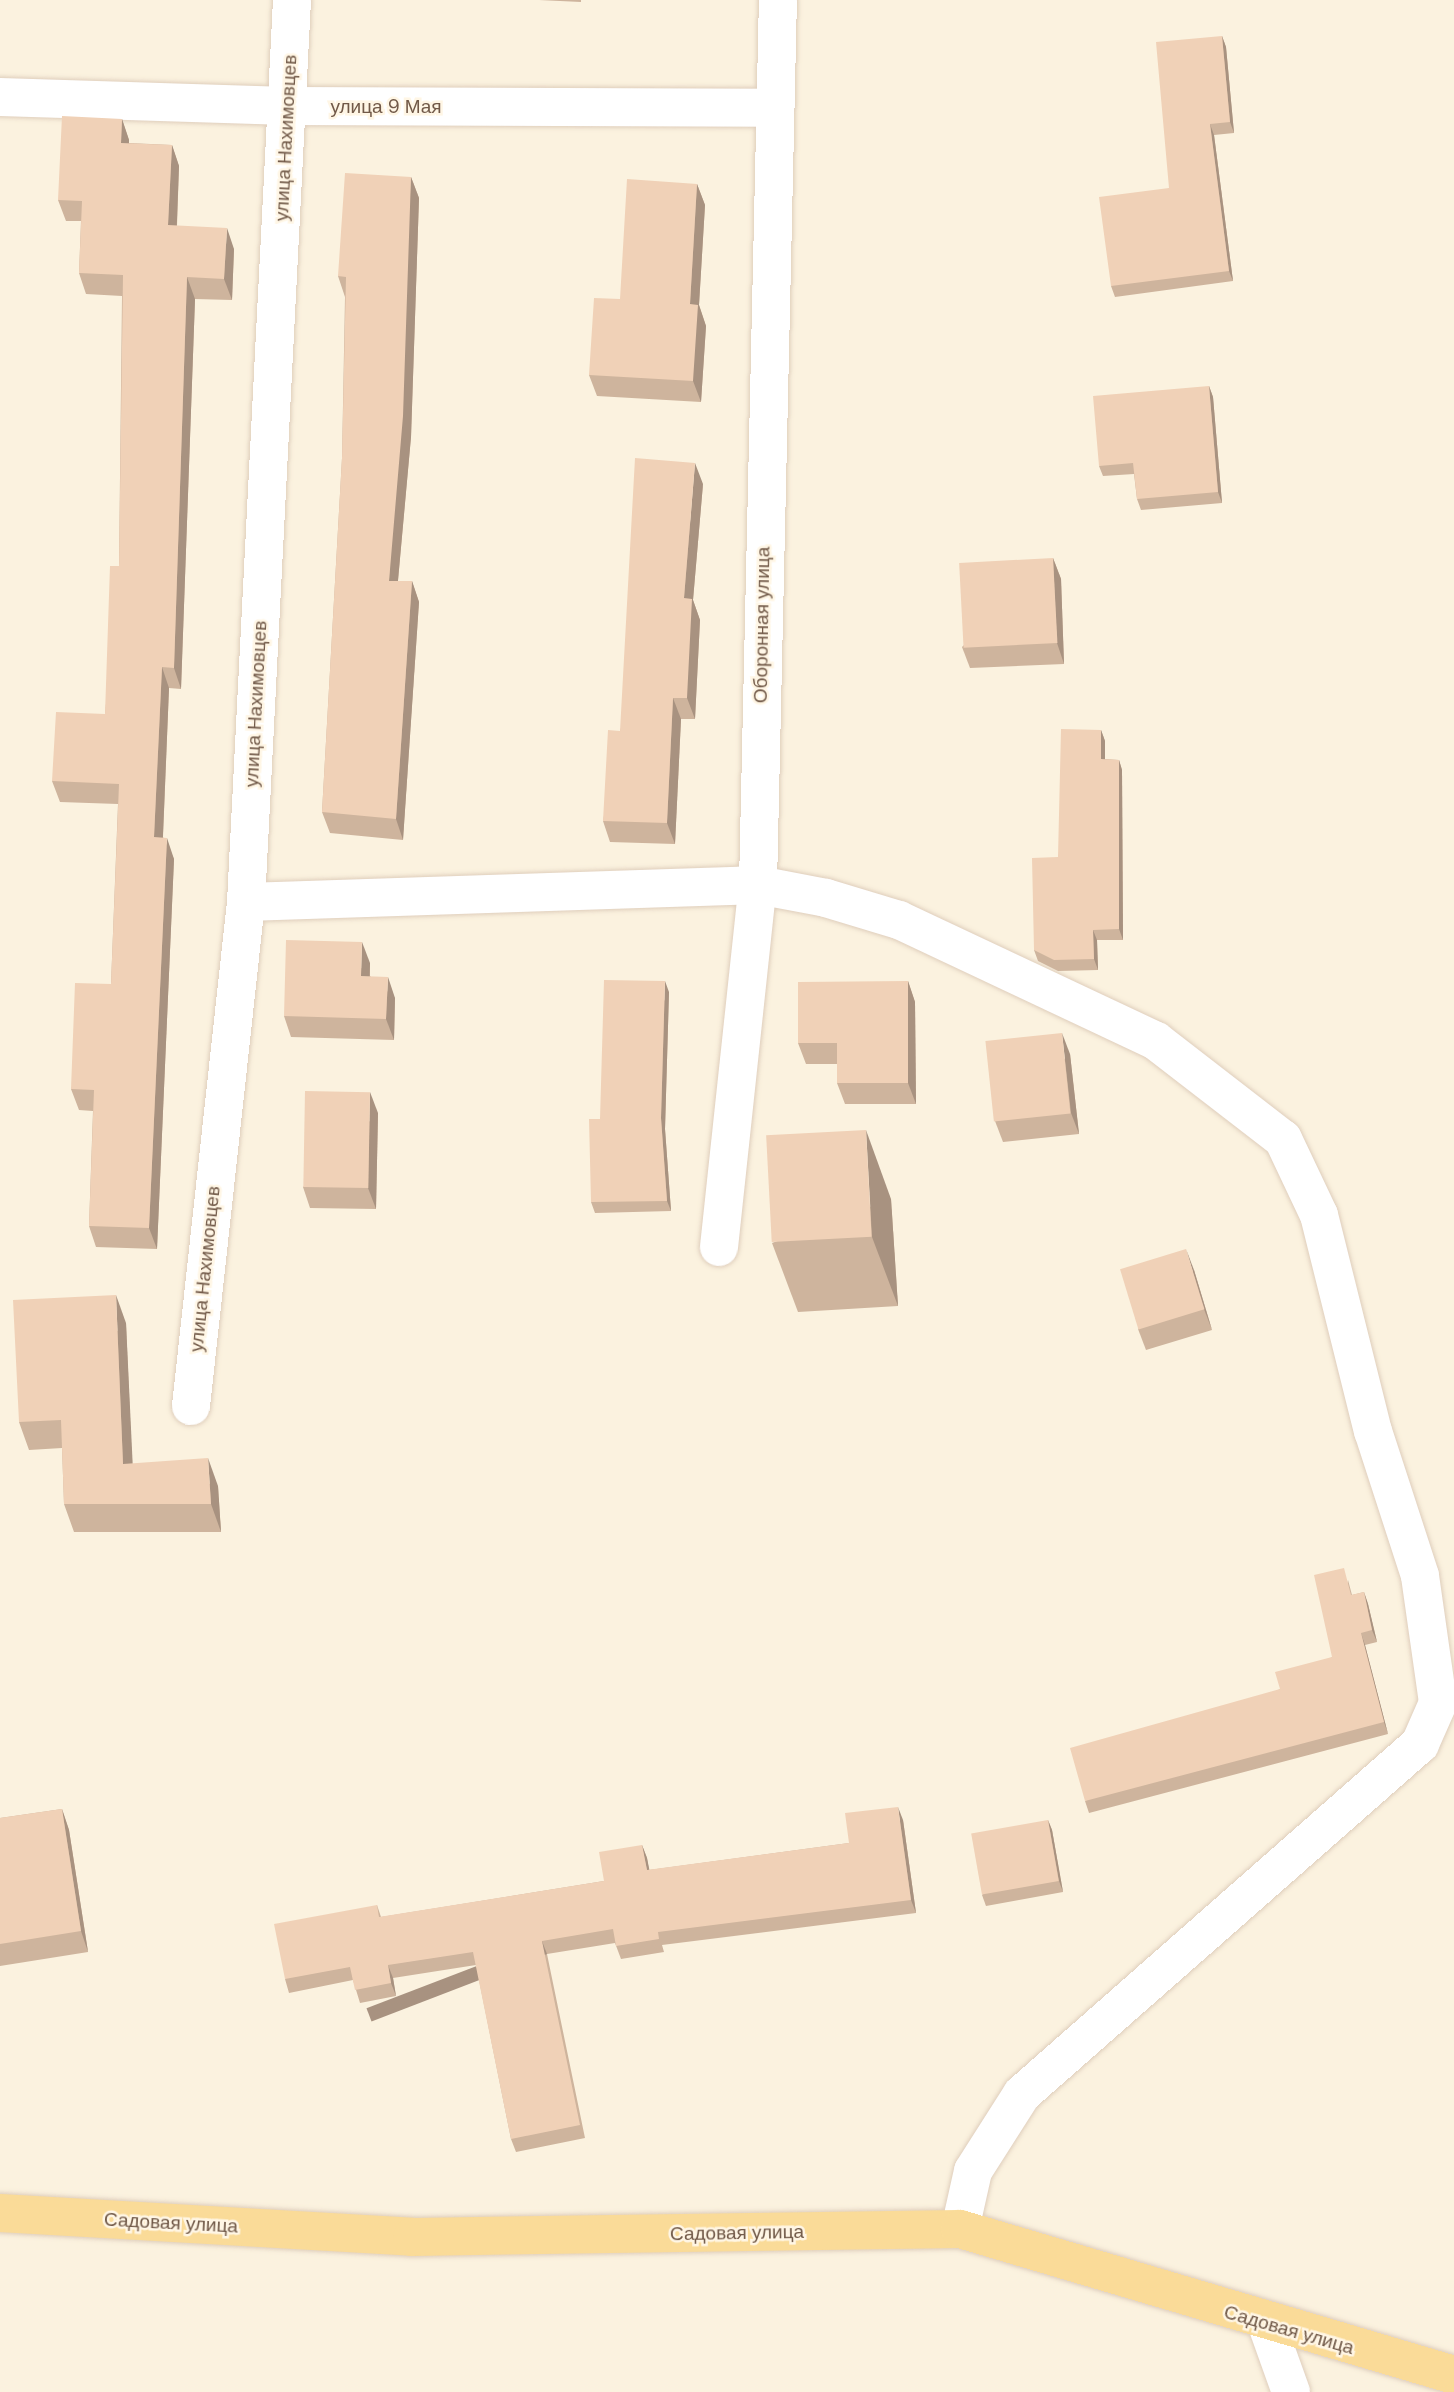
<!DOCTYPE html>
<meta charset="utf-8">
<style>
body{margin:0}
#map{position:relative;width:1454px;height:2392px;overflow:hidden;background:#fbf2df;font-family:"DM Sans",sans-serif}
div>[style]{position:absolute}
[style*='--x']{left:calc(var(--x)*1px);top:calc(var(--y)*1px);width:calc(var(--w)*1px);rotate:calc(var(--a)*1deg)}
.roads{filter:drop-shadow(0 0 2px #dfcebc) drop-shadow(0 0 2px #dfcebc)}
.minor>*{height:38px;margin:-19px;padding:0 19px;transform-origin:19px;border-radius:19px;background:#fff}
.major>*{height:38px;margin:-19px;padding:0 19px;transform-origin:19px;border-radius:19px;background:#fadb98}
.wall>*{inset:0;background:#ceb49d}
.shaded-wall>*{inset:0;background:#a89280;transform-origin:0 0}
.building>*{inset:0;background:#f0d1b7;transform-origin:0 0}
span{translate:-50% -50%;white-space:nowrap;text-align:center;line-height:1.15;-webkit-text-stroke:5px #fff6e5;paint-order:stroke}
.street-label{font-size:19px;color:#715948}
</style>
<div id="map">
<div class="roads">
<div class="minor">
<div style="--x:0;--y:97;--w:288;--a:1.8"></div>
<div style="--x:288;--y:106;--w:484;--a:0.2"></div>
<div style="--x:246;--y:902;--w:512;--a:-1.9"></div>
<div style="--x:758;--y:885;--w:69;--a:10.8"></div>
<div style="--x:826;--y:898;--w:76;--a:16.8"></div>
<div style="--x:899;--y:920;--w:284;--a:25.2"></div>
<div style="--x:1156;--y:1041;--w:160;--a:37.7"></div>
<div style="--x:1283;--y:1139;--w:84;--a:64.7"></div>
<div style="--x:1319;--y:1215;--w:223;--a:76"></div>
<div style="--x:1373;--y:1431;--w:152;--a:72"></div>
<div style="--x:1420;--y:1576;--w:128;--a:81.9"></div>
<div style="--x:1438;--y:1703;--w:45;--a:113.7"></div>
<div style="--x:1420;--y:1744;--w:530;--a:138.67"></div>
<div style="--x:1022;--y:2094;--w:91;--a:122.5"></div>
<div style="--x:973;--y:2171;--w:59;--a:102.6"></div>
<div style="--x:719;--y:1247;--w:364;--a:-83.9"></div>
<div style="--x:758;--y:885;--w:885;--a:-88.71"></div>
<div style="--x:191;--y:1406;--w:507;--a:-83.77"></div>
<div style="--x:246;--y:902;--w:903;--a:-87.08"></div>
<div style="--x:1267;--y:2325;--w:71;--a:70.3"></div>
</div>
<div class="major">
<div style="--x:0;--y:2213;--w:413;--a:3.3"></div>
<div style="--x:412;--y:2237;--w:548;--a:-0.84"></div>
<div style="--x:960;--y:2229;--w:515;--a:16.46"></div>
</div>
</div>
<div class="wall">
<div style="clip-path:polygon(539px 0,581px 0,581px 2px)"></div>
<div style="clip-path:polygon(1222px 36px,1226px 47px,1234px 133px,1214px 135px,1233px 281px,1115px 297px,1111px 286px,1169px 188px)"></div>
<div style="clip-path:polygon(122px 119px,129px 140px,129px 143px,172px 145px,179px 166px,177px 226px,234px 249px,232px 300px,195px 299px,181px 689px,169px 688px,163px 837px,174px 859px,157px 1249px,96px 1247px,89px 1226px,93px 1111px,79px 1110px,71px 1089px,111px 984px,118px 804px,60px 802px,52px 781px,105px 714px,119px 566px,122px 296px,86px 294px,79px 273px,81px 221px,66px 221px,58px 200px)"></div>
<div style="clip-path:polygon(411px 177px,419px 198px,411px 437px,398px 581px,412px 581px,419px 602px,403px 840px,330px 833px,322px 812px,342px 458px,345px 297px,338px 276px)"></div>
<div style="clip-path:polygon(697px 184px,705px 205px,699px 305px,706px 326px,701px 402px,597px 396px,589px 375px)"></div>
<div style="clip-path:polygon(1209px 386px,1213px 397px,1222px 503px,1141px 510px,1137px 499px,1134px 474px,1103px 476px,1099px 466px)"></div>
<div style="clip-path:polygon(703px 484px,693px 600px,700px 620px,695px 719px,681px 719px,675px 844px,610px 842px,603px 821px,620px 731px)"></div>
<div style="clip-path:polygon(1053px 558px,1061px 579px,1064px 664px,970px 668px,962px 647px)"></div>
<div style="clip-path:polygon(1101px 730px,1105px 741px,1105px 759px,1119px 760px,1122px 770px,1123px 940px,1097px 940px,1098px 970px,1058px 971px,1038px 961px,1034px 950px,1058px 857px)"></div>
<div style="clip-path:polygon(370px 963px,370px 976px,395px 998px,394px 1040px,291px 1037px,284px 1016px)"></div>
<div style="clip-path:polygon(908px 981px,915px 1002px,916px 1104px,845px 1104px,837px 1083px,837px 1064px,806px 1064px,798px 1043px)"></div>
<div style="clip-path:polygon(669px 992px,665px 1129px,671px 1211px,595px 1213px,591px 1202px,600px 1119px)"></div>
<div style="clip-path:polygon(1070px 1054px,1079px 1134px,1003px 1142px,995px 1121px)"></div>
<div style="clip-path:polygon(378px 1113px,376px 1209px,310px 1208px,303px 1187px)"></div>
<div style="clip-path:polygon(891px 1199px,898px 1306px,798px 1312px,772px 1243px)"></div>
<div style="clip-path:polygon(1194px 1270px,1212px 1330px,1146px 1350px,1138px 1329px)"></div>
<div style="clip-path:polygon(126px 1323px,132px 1464px,218px 1486px,221px 1532px,74px 1532px,64px 1504px,62px 1448px,29px 1450px,19px 1422px)"></div>
<div style="clip-path:polygon(1348px 1580px,1352px 1595px,1364px 1592px,1368px 1604px,1377px 1642px,1365px 1645px,1388px 1734px,1089px 1813px,1085px 1801px,1280px 1689px,1332px 1657px)"></div>
<div style="clip-path:polygon(62px 1809px,69px 1830px,88px 1952px,0 1966px,0 1818px)"></div>
<div style="clip-path:polygon(903px 1820px,916px 1913px,662px 1945px,664px 1952px,621px 1959px,615px 1943px,547px 1954px,585px 2138px,516px 2152px,511px 2139px,476px 1965px,393px 1978px,396px 1996px,360px 2003px,353px 1980px,289px 1993px,285px 1979px,377px 1905px,381px 1917px,604px 1881px,642px 1845px,647px 1858px,649px 1870px,849px 1843px)"></div>
<div style="clip-path:polygon(1048px 1820px,1052px 1830px,1063px 1892px,986px 1906px,982px 1895px)"></div>
</div>
<div class="shaded-wall">
<div style="clip-path:polygon(1222px 36px,1226px 47px,1234px 133px,1230px 122px)"></div>
<div style="clip-path:polygon(122px 119px,129px 140px,128px 164px,121px 143px)"></div>
<div style="clip-path:polygon(1210px 124px,1214px 135px,1233px 281px,1229px 271px)"></div>
<div style="clip-path:polygon(172px 145px,179px 166px,176px 246px,168px 225px)"></div>
<div style="clip-path:polygon(411px 177px,419px 198px,411px 437px,396px 602px,389px 581px)"></div>
<div style="clip-path:polygon(697px 184px,705px 205px,699px 305px,706px 326px,701px 402px,693px 381px,690px 304px)"></div>
<div style="clip-path:polygon(227px 228px,234px 249px,232px 300px,224px 279px)"></div>
<div style="clip-path:polygon(187px 277px,195px 299px,181px 689px,174px 668px)"></div>
<div style="clip-path:polygon(1209px 386px,1213px 397px,1222px 503px,1218px 492px)"></div>
<div style="clip-path:polygon(695px 463px,703px 484px,693px 600px,700px 620px,695px 719px,687px 698px,684px 598px)"></div>
<div style="clip-path:polygon(1053px 558px,1061px 579px,1064px 664px,1057px 643px)"></div>
<div style="clip-path:polygon(412px 581px,419px 602px,403px 840px,396px 819px)"></div>
<div style="clip-path:polygon(162px 667px,169px 688px,162px 858px,154px 837px)"></div>
<div style="clip-path:polygon(673px 698px,681px 719px,675px 844px,667px 823px)"></div>
<div style="clip-path:polygon(1101px 730px,1105px 741px,1105px 769px,1101px 759px)"></div>
<div style="clip-path:polygon(1119px 760px,1122px 770px,1123px 940px,1119px 929px)"></div>
<div style="clip-path:polygon(167px 838px,174px 859px,157px 1249px,149px 1228px)"></div>
<div style="clip-path:polygon(1093px 930px,1097px 940px,1098px 970px,1094px 959px)"></div>
<div style="clip-path:polygon(362px 942px,370px 963px,369px 997px,361px 976px)"></div>
<div style="clip-path:polygon(388px 977px,395px 998px,394px 1040px,386px 1019px)"></div>
<div style="clip-path:polygon(665px 981px,669px 992px,665px 1129px,671px 1211px,667px 1201px,661px 1118px)"></div>
<div style="clip-path:polygon(908px 981px,915px 1002px,916px 1104px,908px 1083px)"></div>
<div style="clip-path:polygon(1062px 1033px,1070px 1054px,1079px 1134px,1071px 1113px)"></div>
<div style="clip-path:polygon(370px 1092px,378px 1113px,376px 1209px,368px 1188px)"></div>
<div style="clip-path:polygon(866px 1130px,891px 1199px,898px 1306px,872px 1237px)"></div>
<div style="clip-path:polygon(1186px 1249px,1194px 1270px,1212px 1330px,1204px 1309px)"></div>
<div style="clip-path:polygon(116px 1295px,126px 1323px,134px 1492px,123px 1464px)"></div>
<div style="clip-path:polygon(208px 1458px,218px 1486px,221px 1532px,211px 1504px)"></div>
<div style="clip-path:polygon(1364px 1592px,1368px 1604px,1377px 1642px,1372px 1630px)"></div>
<div style="clip-path:polygon(1361px 1633px,1365px 1645px,1388px 1734px,1384px 1722px)"></div>
<div style="clip-path:polygon(898px 1807px,903px 1820px,916px 1913px,911px 1900px)"></div>
<div style="clip-path:polygon(62px 1809px,69px 1830px,88px 1952px,81px 1931px)"></div>
<div style="clip-path:polygon(1048px 1820px,1052px 1830px,1063px 1892px,1059px 1881px)"></div>
<div style="clip-path:polygon(642px 1845px,647px 1858px,652px 1883px,647px 1870px)"></div>
<div style="left:542px;top:1941px;width:14px;height:188px;rotate:69deg"></div>
<div style="clip-path:polygon(388px 1965px,393px 1978px,396px 1996px,391px 1983px)"></div>
</div>
<div class="building">
<div style="clip-path:polygon(1222px 36px,1230px 122px,1210px 124px,1229px 271px,1111px 286px,1099px 197px,1169px 188px,1156px 42px)"></div>
<div style="clip-path:polygon(62px 116px,122px 119px,121px 143px,172px 145px,168px 225px,227px 228px,224px 279px,187px 277px,174px 668px,162px 667px,154px 837px,167px 838px,149px 1228px,89px 1226px,94px 1090px,71px 1089px,75px 983px,111px 984px,119px 784px,52px 781px,56px 712px,105px 714px,110px 566px,119px 566px,123px 275px,79px 273px,82px 201px,58px 200px)"></div>
<div style="clip-path:polygon(345px 173px,411px 177px,403px 416px,389px 581px,412px 581px,396px 819px,322px 812px,342px 458px,346px 277px,338px 276px)"></div>
<div style="clip-path:polygon(627px 179px,697px 184px,690px 304px,698px 305px,693px 381px,589px 375px,594px 298px,620px 299px)"></div>
<div style="clip-path:polygon(1209px 386px,1218px 492px,1137px 499px,1133px 463px,1099px 466px,1093px 396px)"></div>
<div style="clip-path:polygon(635px 458px,695px 463px,684px 598px,692px 599px,687px 698px,673px 698px,667px 823px,603px 821px,608px 730px,620px 731px)"></div>
<div style="left:1053px;top:558px;width:85px;height:94px;rotate:87deg"></div>
<div style="clip-path:polygon(1061px 729px,1101px 730px,1101px 759px,1119px 760px,1119px 929px,1093px 930px,1094px 959px,1054px 960px,1034px 950px,1032px 858px,1058px 857px)"></div>
<div style="clip-path:polygon(286px 940px,362px 942px,361px 976px,388px 977px,386px 1019px,284px 1016px)"></div>
<div style="clip-path:polygon(604px 980px,665px 981px,661px 1118px,667px 1201px,591px 1202px,589px 1119px,600px 1119px)"></div>
<div style="clip-path:polygon(908px 981px,908px 1083px,837px 1083px,837px 1043px,798px 1043px,798px 982px)"></div>
<div style="left:1062px;top:1033px;width:81px;height:77px;rotate:84deg"></div>
<div style="left:305px;top:1091px;width:65px;height:96px;rotate:1deg"></div>
<div style="left:866px;top:1130px;width:107px;height:100px;rotate:87deg"></div>
<div style="left:1186px;top:1249px;width:63px;height:69px;rotate:73deg"></div>
<div style="clip-path:polygon(116px 1295px,123px 1464px,208px 1458px,211px 1504px,64px 1504px,61px 1420px,19px 1422px,13px 1300px)"></div>
<div style="clip-path:polygon(1344px 1568px,1351px 1595px,1364px 1592px,1372px 1630px,1361px 1633px,1384px 1722px,1085px 1801px,1070px 1748px,1280px 1689px,1275px 1672px,1332px 1657px,1314px 1575px)"></div>
<div style="clip-path:polygon(898px 1807px,911px 1900px,658px 1932px,659px 1939px,616px 1946px,613px 1929px,542px 1941px,580px 2125px,511px 2139px,473px 1952px,388px 1965px,391px 1983px,355px 1990px,350px 1967px,285px 1979px,274px 1924px,377px 1905px,379px 1917px,604px 1881px,599px 1852px,642px 1845px,647px 1870px,849px 1843px,845px 1813px)"></div>
<div style="clip-path:polygon(62px 1809px,81px 1931px,0 1944px,0 1818px)"></div>
<div style="left:1048px;top:1820px;width:62px;height:78px;rotate:80deg"></div>
</div>
<div class="street-label">
<span style="left:386px;top:107px">улица 9 Мая</span>
<span style="left:286px;top:138px;rotate:-87deg">улица Нахимовцев</span>
<span style="left:762px;top:625px;rotate:-89deg">Оборонная улица</span>
<span style="left:256px;top:704px;rotate:-87deg">улица Нахимовцев</span>
<span style="left:205px;top:1269px;rotate:-84deg">улица Нахимовцев</span>
<span style="left:171px;top:2223px;rotate:3deg">Садовая улица</span>
<span style="left:737px;top:2233px;rotate:-1deg">Садовая улица</span>
<span style="left:1289px;top:2330px;rotate:16deg">Садовая улица</span>
</div>
</div>
